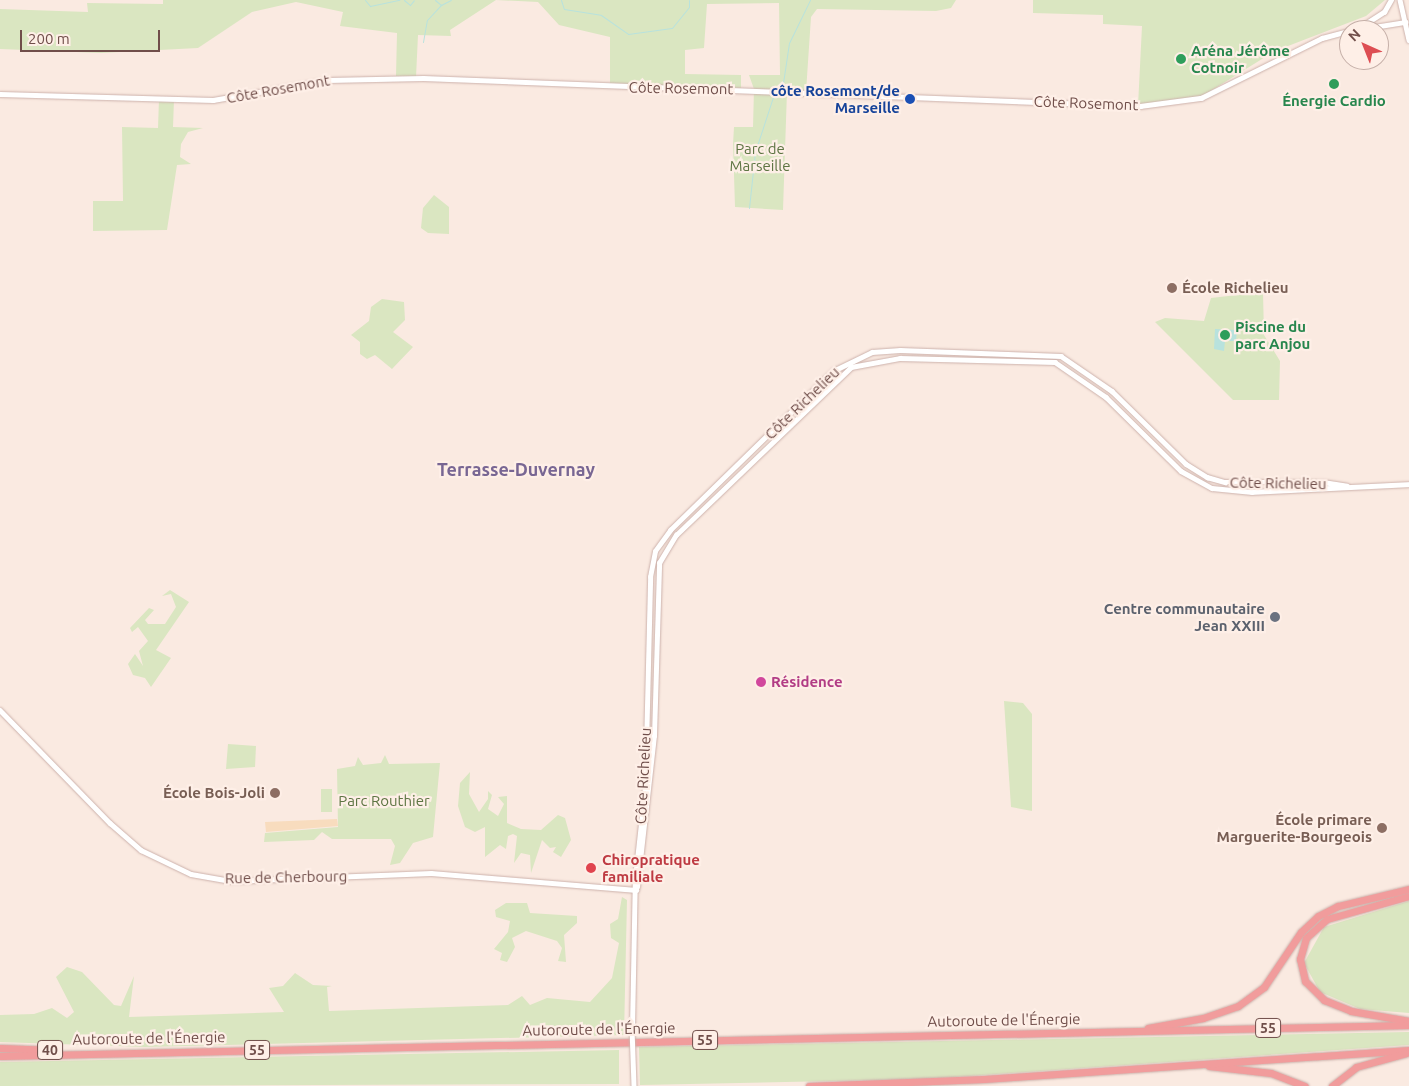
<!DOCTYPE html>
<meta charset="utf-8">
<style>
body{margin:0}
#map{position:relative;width:1409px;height:1086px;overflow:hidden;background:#faeae1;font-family:Ubuntu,sans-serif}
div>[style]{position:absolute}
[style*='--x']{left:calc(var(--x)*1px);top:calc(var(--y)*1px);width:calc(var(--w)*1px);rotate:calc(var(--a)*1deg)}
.green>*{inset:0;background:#dae6c1;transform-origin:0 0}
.sand>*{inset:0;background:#f8dcbe}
.water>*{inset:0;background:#b8e2dd}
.stream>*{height:1px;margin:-0.5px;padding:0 0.5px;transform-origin:0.5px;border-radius:0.5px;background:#b8e2dd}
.roads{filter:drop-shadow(0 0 1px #cdb2ac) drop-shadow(0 0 1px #cdb2ac)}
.minor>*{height:4.5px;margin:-2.25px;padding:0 2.25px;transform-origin:2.25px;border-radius:2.25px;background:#fff}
.highway>*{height:7px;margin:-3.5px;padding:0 3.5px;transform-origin:3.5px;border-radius:3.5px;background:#f19c9c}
.bridges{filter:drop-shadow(0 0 1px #cdb2ac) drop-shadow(0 0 1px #cdb2ac)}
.minor-bridge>*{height:4.5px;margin:-2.25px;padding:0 2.25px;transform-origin:2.25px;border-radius:2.25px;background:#fff}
.dots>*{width:14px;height:14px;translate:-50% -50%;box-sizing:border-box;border:2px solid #feefe7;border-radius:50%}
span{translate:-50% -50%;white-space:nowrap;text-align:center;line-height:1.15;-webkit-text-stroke:4.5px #feefe7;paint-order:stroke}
.shield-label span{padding:1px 4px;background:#feefe7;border:1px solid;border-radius:4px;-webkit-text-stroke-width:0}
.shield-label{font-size:14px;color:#704e4a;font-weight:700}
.leisure-label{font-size:15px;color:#27864d;font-weight:700}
.left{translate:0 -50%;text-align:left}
.street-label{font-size:15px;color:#704e4a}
.transit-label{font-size:15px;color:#164399;font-weight:700}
.right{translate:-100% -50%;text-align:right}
.park-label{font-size:15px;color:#5e7543}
.education-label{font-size:15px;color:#785e54;font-weight:700}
.worship-label{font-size:15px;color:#5b616d;font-weight:700}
.hotel-label{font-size:15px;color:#b23c85;font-weight:700}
.health-label{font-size:15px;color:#be3a42;font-weight:700}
.quarter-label{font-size:18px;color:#786693;font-weight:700}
.north{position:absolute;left:1339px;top:20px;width:50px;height:50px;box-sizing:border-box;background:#feefe7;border:1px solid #c5afa8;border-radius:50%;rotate:316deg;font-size:14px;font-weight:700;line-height:20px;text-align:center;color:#704e4a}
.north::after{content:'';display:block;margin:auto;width:18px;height:22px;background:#dd4e53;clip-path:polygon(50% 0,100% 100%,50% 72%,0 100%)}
.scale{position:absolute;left:20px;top:30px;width:140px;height:22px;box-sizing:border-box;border:2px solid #704e4a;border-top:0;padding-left:6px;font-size:15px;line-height:18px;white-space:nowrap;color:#704e4a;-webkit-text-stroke:4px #feefe7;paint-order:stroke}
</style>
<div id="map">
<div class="green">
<div style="clip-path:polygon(163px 0,956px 0,951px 8px,936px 11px,817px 9px,811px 17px,806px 92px,787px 91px,783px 210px,735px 207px,733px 144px,734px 127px,753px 127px,754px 89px,749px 75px,780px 75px,779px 3px,707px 4px,704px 48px,685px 50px,685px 74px,741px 75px,741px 88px,610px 85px,610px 37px,559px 25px,538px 2px,496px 0,450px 30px,451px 36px,418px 35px,416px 77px,396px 76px,397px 33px,340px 26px,343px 12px,296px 2px,252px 12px,198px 48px,101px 53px,0 49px,0 9px,88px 12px,87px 3px,163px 4px)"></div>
<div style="clip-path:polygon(1033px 0,1385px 0,1366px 16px,1275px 51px,1201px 97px,1138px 106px,1142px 26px,1103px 24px,1103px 15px,1033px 13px)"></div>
<div style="clip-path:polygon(159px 99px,174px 100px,173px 127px,203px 128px,188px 132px,181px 144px,180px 157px,191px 164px,177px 165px,167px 230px,93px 231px,93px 201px,123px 201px,122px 127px,158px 128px)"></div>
<div style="clip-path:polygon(434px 195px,449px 207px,449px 234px,428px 233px,421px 228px,423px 208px)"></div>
<div style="clip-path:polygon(1263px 292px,1264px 335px,1280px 361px,1279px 400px,1233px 400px,1155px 322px,1165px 318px,1204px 321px,1211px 298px)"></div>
<div style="clip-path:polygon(382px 299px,404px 302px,405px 320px,393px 332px,413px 347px,392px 369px,375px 355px,367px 359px,360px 354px,360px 342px,351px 335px,369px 321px,371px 307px)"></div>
<div style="clip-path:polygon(170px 590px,189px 602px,156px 650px,171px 658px,151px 687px,145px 678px,133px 675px,128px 664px,135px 654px,143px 666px,139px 651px,148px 641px,138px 627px,132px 632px,130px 628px,149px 608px,154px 610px,145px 620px,148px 624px,165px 624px,176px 607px,171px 594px,162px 596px)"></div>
<div style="clip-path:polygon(1004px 701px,1023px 703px,1032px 714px,1032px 811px,1011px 807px)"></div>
<div style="clip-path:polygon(228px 744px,256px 746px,255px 767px,226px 769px)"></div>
<div style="clip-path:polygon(385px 755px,389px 764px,440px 763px,433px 837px,413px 843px,400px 863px,390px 865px,395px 846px,391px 839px,332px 839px,322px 832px,314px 840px,264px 842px,265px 833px,338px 827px,337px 769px,355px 766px,358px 757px,363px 765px,381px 763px)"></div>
<div style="clip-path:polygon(470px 772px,469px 794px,479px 812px,488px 799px,488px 791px,492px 795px,488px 809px,498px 816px,504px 804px,498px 797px,507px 796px,507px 823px,521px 829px,541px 830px,558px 815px,565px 818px,571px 840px,561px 857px,553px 852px,556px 847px,550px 848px,542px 840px,531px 873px,530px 855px,521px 853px,514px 863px,517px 836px,513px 834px,508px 836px,506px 849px,500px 845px,485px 857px,485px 827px,475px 832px,465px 827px,458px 806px,460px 783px)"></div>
<div style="left:321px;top:789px;width:11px;height:23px"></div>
<div style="clip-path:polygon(622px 897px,627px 900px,624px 1035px,145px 1047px,0 1042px,0 1015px,34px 1014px,52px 1008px,67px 1018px,74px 1012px,56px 977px,67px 967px,82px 972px,114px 1005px,121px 1006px,134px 976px,129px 1017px,284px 1012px,269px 988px,283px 986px,295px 973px,313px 985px,332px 986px,327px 987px,329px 1011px,508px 1005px,522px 996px,530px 1005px,547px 998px,590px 1002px,612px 978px,619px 943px,611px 938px,610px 924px,618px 919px)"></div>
<div style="clip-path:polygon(1409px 901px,1409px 1013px,1360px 1009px,1320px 992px,1304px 963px,1324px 927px)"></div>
<div style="clip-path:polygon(506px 903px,527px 903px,530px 913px,577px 916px,577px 923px,564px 935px,566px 962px,558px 961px,562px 948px,557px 941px,526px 931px,512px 938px,515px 947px,507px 962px,500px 960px,502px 953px,494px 949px,508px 932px,510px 921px,496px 917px,495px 910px)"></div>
<div style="clip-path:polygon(1409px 1032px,1409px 1045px,926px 1079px,640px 1085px,639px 1047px)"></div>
<div style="clip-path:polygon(619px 1050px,619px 1084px,0 1086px,0 1062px)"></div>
</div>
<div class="sand">
<div style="clip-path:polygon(337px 819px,338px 826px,266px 832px,265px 822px)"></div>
</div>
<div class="water">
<div style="clip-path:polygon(1215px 329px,1237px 330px,1236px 341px,1225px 341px,1224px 351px,1214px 349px)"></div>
</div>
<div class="stream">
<div style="--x:365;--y:0;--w:8;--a:50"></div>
<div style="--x:370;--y:6;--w:30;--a:-12"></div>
<div style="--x:404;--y:0;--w:8;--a:40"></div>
<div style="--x:410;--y:5;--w:6;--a:-51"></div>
<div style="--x:435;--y:0;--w:8;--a:40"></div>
<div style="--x:441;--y:5;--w:11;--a:-27"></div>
<div style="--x:561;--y:0;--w:9;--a:72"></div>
<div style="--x:564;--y:9;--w:37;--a:9"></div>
<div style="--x:601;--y:15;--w:33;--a:35"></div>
<div style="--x:628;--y:34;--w:44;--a:-7.8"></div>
<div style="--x:672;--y:28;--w:27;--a:-51"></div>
<div style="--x:689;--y:7;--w:7;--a:-90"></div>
<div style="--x:423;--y:42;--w:22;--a:-80"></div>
<div style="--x:427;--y:20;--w:21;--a:-47"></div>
<div style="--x:783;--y:83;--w:40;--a:-81.5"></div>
<div style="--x:789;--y:43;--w:48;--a:-64"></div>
<div style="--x:749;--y:208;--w:56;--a:-83.9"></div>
<div style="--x:755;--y:152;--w:58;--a:-71.9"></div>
</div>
<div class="roads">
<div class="minor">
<div style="--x:1400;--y:0;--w:41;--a:77.3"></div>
<div style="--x:1359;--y:28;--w:30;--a:-33"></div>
<div style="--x:1384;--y:12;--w:14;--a:-60"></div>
<div style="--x:1355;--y:30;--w:51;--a:-9.1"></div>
<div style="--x:0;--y:94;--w:213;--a:1.6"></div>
<div style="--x:213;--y:100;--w:117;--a:-9.9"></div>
<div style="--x:328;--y:80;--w:95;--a:-1.2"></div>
<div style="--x:423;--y:78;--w:718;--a:2.24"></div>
<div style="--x:1140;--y:106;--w:62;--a:-7.5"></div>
<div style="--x:1201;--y:98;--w:135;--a:-26.4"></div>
<div style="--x:1322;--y:38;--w:28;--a:-15"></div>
<div style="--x:0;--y:710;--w:158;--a:45.8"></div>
<div style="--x:110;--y:823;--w:41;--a:41.1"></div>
<div style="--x:141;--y:850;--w:55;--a:25.6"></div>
<div style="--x:191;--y:874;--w:40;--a:10"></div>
<div style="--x:230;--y:881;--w:201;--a:-2.3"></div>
<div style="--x:431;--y:873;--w:206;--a:4.7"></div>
<div style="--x:637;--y:887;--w:152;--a:-83.6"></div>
<div style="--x:654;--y:736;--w:173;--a:-88.3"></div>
<div style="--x:659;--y:563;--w:33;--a:-59"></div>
<div style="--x:676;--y:535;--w:243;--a:-43.8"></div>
<div style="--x:851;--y:367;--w:50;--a:-10.4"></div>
<div style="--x:900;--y:358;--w:155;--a:1.5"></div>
<div style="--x:1055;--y:362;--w:62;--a:34.5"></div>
<div style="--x:1106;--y:397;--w:105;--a:44.6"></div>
<div style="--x:1181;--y:471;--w:35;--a:29"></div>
<div style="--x:1212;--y:488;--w:40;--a:5.7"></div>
<div style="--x:1252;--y:492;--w:157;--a:-2.9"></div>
<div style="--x:632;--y:1028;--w:150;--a:-88.9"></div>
<div style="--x:635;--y:878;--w:91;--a:-83.7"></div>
<div style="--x:645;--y:788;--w:211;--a:-88.6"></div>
<div style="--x:650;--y:577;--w:26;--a:-79"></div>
<div style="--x:655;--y:551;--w:26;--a:-54"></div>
<div style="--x:670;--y:530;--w:228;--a:-44.3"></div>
<div style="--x:833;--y:371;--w:43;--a:-26"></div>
<div style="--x:872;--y:352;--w:28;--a:-4"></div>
<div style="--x:900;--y:350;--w:161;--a:2.1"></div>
<div style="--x:1061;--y:356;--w:62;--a:34.5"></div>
<div style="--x:1112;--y:391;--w:104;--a:44.6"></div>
<div style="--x:1186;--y:464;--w:25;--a:32"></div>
<div style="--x:1207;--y:477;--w:19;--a:16"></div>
<div style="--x:1225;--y:482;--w:98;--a:0"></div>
<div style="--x:1323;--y:482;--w:24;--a:9"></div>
</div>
<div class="highway">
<div style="--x:1409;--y:896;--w:85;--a:164.3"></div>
<div style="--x:1327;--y:919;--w:28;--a:138"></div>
<div style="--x:1306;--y:938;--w:22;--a:106"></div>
<div style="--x:1300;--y:959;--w:23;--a:77"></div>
<div style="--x:1305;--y:981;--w:27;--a:45"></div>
<div style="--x:1324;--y:1000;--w:29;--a:22"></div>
<div style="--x:1351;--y:1011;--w:59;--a:9.8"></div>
<div style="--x:1148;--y:1028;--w:56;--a:-10.3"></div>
<div style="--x:1203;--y:1018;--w:37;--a:-19"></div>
<div style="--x:1238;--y:1006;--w:32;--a:-36"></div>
<div style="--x:1264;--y:987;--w:66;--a:-56.1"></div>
<div style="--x:1301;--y:932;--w:23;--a:-43"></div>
<div style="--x:1318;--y:916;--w:22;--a:-27"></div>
<div style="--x:1338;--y:906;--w:73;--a:-13.5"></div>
<div style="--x:0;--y:1048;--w:53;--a:2.2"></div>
<div style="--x:0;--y:1056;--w:1409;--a:-1.26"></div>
<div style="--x:1209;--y:1066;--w:62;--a:6.4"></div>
<div style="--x:1271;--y:1073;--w:36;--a:21"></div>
<div style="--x:809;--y:1086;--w:175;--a:-2.3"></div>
<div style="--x:984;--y:1079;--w:426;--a:-3.9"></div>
<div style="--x:1332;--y:1086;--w:31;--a:-38"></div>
<div style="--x:1356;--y:1067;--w:52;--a:-15.6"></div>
</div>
</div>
<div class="bridges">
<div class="minor-bridge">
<div style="--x:632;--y:1028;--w:58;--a:88"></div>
</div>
</div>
<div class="dots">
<div style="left:1181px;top:59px;background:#2e9e5b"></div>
<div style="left:1334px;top:84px;background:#2e9e5b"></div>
<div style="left:910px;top:99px;background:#1a4fb4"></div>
<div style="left:1172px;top:288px;background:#8d6e63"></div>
<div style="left:1225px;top:335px;background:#2e9e5b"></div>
<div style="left:1275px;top:617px;background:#6b7280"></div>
<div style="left:761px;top:682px;background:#d1479c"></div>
<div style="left:275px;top:793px;background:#8d6e63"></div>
<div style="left:1382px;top:828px;background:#8d6e63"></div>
<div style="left:591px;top:868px;background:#e0444e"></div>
</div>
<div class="shield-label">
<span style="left:1268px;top:1028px">55</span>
<span style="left:705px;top:1040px">55</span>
<span style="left:50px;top:1050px">40</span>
<span style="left:257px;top:1050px">55</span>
</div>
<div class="leisure-label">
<span class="left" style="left:1191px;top:59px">Aréna Jérôme<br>Cotnoir</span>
<span style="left:1334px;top:101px">Énergie Cardio</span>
<span class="left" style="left:1235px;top:335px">Piscine du<br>parc Anjou</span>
</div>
<div class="street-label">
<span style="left:681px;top:88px;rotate:1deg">Côte Rosemont</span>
<span style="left:278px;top:89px;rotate:-10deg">Côte Rosemont</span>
<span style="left:1086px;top:103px;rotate:2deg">Côte Rosemont</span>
<span style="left:802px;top:403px;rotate:-44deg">Côte Richelieu</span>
<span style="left:1278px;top:483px;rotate:1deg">Côte Richelieu</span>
<span style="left:643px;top:776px;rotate:-87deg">Côte Richelieu</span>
<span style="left:286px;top:877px;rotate:-1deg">Rue de Cherbourg</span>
<span style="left:1004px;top:1020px;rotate:-1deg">Autoroute de l'Énergie</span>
<span style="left:599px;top:1029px;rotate:-1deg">Autoroute de l'Énergie</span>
<span style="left:149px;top:1038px;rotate:-1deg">Autoroute de l'Énergie</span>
</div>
<div class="transit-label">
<span class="right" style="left:900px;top:99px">côte Rosemont/de<br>Marseille</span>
</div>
<div class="park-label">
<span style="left:760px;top:157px">Parc de<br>Marseille</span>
<span style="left:384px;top:801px">Parc Routhier</span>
</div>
<div class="education-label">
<span class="left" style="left:1182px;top:288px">École Richelieu</span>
<span class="right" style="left:265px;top:793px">École Bois-Joli</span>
<span class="right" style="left:1372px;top:828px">École primare<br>Marguerite-Bourgeois</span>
</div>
<div class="worship-label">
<span class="right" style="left:1265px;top:617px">Centre communautaire<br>Jean XXIII</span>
</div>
<div class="hotel-label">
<span class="left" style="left:771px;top:682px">Résidence</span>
</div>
<div class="health-label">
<span class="left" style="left:602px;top:868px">Chiropratique<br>familiale</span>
</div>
<div class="quarter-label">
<span style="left:516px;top:469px">Terrasse-Duvernay</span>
</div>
<div class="north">N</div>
<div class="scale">200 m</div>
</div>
